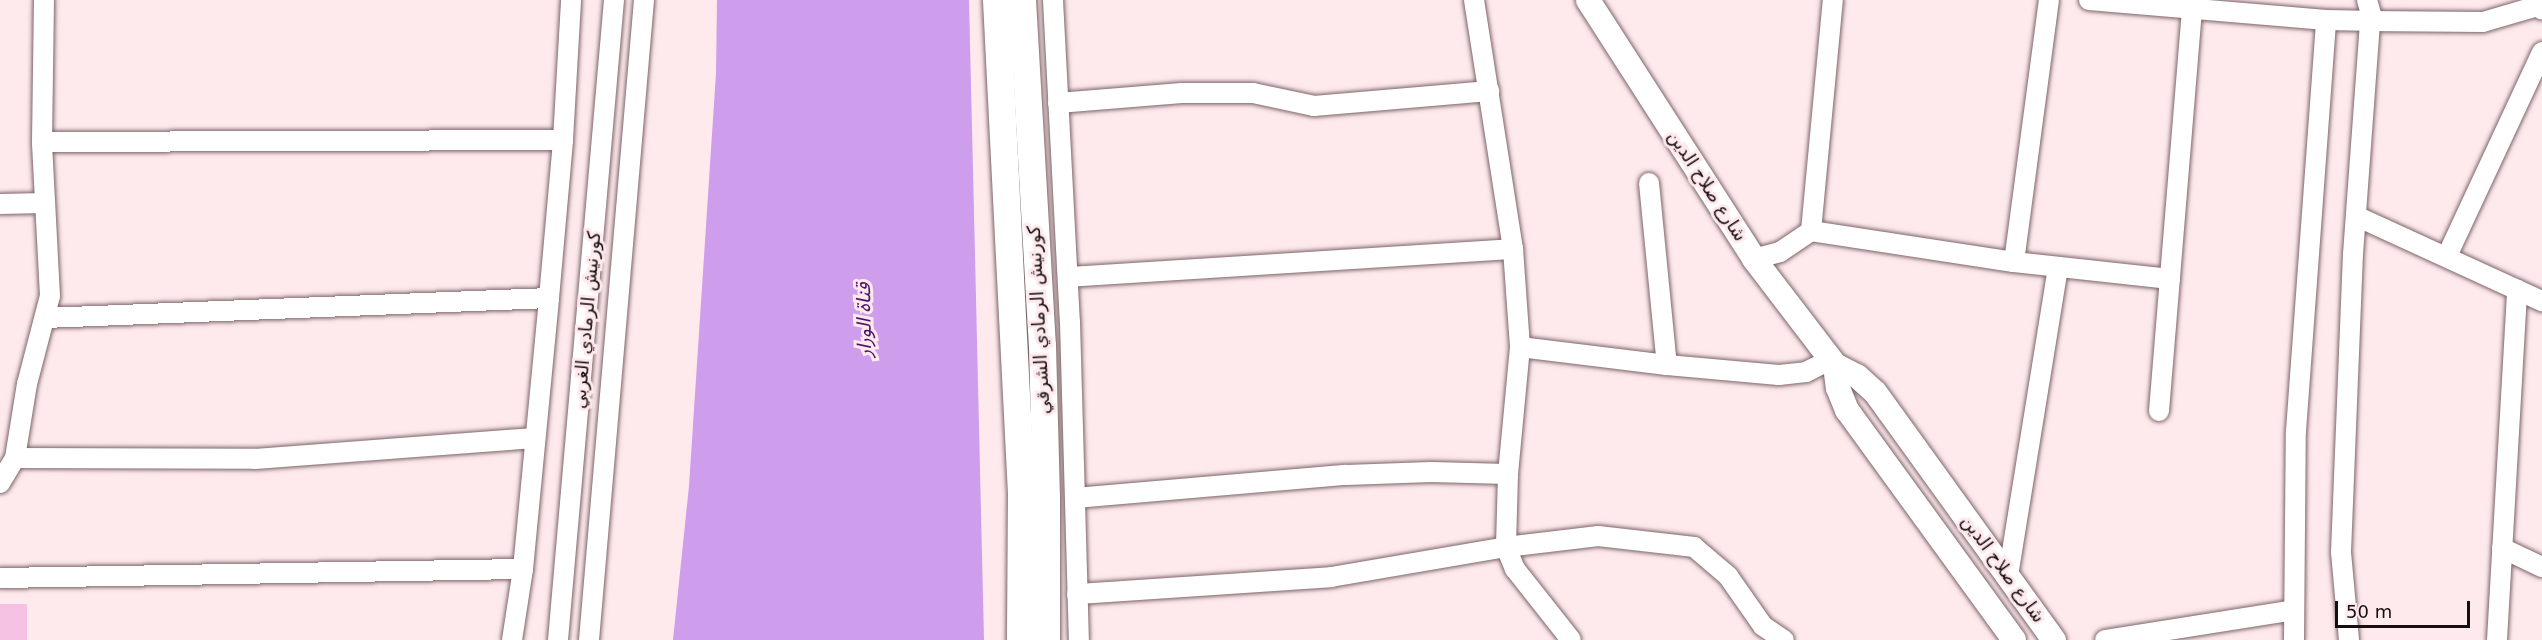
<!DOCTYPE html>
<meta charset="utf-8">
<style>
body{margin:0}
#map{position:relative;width:2542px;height:640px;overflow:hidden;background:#fee9ec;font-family:"DejaVu Sans","Noto Sans Arabic",sans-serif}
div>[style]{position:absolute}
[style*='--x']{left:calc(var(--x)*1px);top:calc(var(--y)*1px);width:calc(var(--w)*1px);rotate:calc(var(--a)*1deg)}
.water>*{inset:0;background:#ce9deb}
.building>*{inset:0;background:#f6c2e3;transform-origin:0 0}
.roads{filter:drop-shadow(0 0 2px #7c6568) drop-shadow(0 0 2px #7c6568)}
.minor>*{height:20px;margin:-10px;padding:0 10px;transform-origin:10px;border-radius:10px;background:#fff}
.tertiary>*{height:24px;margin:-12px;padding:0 12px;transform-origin:12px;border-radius:12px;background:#fff}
.secondary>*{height:27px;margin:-13.5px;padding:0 13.5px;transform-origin:13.5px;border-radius:13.5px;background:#fff}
span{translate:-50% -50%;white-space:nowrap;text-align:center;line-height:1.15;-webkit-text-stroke:6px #fee9ec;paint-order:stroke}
.street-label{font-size:18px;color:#160e0f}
.water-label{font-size:20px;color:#500f6c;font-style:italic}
.scale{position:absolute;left:2335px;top:601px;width:135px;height:27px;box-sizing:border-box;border:3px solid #160e0f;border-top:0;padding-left:8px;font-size:18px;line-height:21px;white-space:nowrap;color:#160e0f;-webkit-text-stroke:4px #fee9ec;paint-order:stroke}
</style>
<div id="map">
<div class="water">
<div style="clip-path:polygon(717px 0,969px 0,984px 640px,673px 640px,689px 486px,716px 73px)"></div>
</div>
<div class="building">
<div style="left:0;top:604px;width:27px;height:36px"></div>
</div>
<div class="roads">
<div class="minor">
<div style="--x:1053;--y:0;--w:322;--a:87"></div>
<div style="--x:1070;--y:322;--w:318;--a:88.4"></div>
<div style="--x:1474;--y:0;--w:252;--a:81.1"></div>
<div style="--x:1513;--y:249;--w:98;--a:85.9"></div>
<div style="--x:1520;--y:347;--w:128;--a:95.4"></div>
<div style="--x:1508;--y:474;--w:73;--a:91.6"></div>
<div style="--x:1506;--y:547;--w:24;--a:68"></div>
<div style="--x:1515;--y:569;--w:90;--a:51.7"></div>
<div style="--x:2089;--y:0;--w:238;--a:4.8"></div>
<div style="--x:2326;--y:20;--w:39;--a:1"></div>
<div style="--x:2365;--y:21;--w:118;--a:0.5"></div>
<div style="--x:2483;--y:22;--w:60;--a:-16.3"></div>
<div style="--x:2367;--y:0;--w:22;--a:74"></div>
<div style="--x:1058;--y:103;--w:124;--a:-4.6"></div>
<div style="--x:1182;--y:93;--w:71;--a:0"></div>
<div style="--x:1253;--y:93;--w:62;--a:12"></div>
<div style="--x:1314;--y:106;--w:176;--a:-4.9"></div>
<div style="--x:42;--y:142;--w:521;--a:-0.22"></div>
<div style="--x:1649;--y:183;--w:183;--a:84.4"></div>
<div style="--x:0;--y:204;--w:45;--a:-1.3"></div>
<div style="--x:2356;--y:216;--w:205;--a:24.6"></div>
<div style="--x:1811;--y:231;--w:232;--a:-84.6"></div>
<div style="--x:2447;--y:256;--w:225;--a:-65"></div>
<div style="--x:1754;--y:259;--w:27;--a:-15"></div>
<div style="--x:1780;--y:252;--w:37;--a:-34"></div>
<div style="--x:1811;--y:231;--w:205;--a:8.7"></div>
<div style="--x:2014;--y:262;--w:157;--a:6.2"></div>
<div style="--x:2014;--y:262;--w:264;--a:-82.4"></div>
<div style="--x:1068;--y:277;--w:446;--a:-3.6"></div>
<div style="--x:45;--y:318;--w:504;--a:-2.27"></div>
<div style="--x:1520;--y:347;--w:148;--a:7"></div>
<div style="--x:1667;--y:365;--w:112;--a:5.1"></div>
<div style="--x:1779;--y:375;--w:27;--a:-6"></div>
<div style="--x:1806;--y:372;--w:28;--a:-27"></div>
<div style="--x:2159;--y:411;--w:403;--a:-85.3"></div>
<div style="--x:15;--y:458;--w:240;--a:0.2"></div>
<div style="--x:255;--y:459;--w:281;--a:-4.3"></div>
<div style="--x:0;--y:483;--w:29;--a:-59"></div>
<div style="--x:15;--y:458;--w:75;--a:-80.8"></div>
<div style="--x:27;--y:384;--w:91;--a:-75.4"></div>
<div style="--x:50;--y:296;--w:154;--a:-93"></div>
<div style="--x:42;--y:142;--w:142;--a:-89.2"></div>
<div style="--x:1075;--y:498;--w:272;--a:-4.9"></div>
<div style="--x:1346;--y:475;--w:85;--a:-2"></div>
<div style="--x:1431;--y:472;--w:77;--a:1.5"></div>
<div style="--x:2502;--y:548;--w:44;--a:25.4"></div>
<div style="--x:2008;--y:576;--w:313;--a:-80.8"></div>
<div style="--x:0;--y:578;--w:523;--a:-0.99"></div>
<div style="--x:1077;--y:594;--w:255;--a:-3.8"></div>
<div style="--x:1331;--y:577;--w:178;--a:-9.7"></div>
<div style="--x:1506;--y:547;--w:93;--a:-6.8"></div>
<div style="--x:1598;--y:536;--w:97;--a:6.5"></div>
<div style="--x:1694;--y:547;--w:45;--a:40.5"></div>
<div style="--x:1728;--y:576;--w:61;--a:55"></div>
<div style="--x:1763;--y:626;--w:25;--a:34"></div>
<div style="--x:512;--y:640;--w:72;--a:-81.2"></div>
<div style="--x:523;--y:569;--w:272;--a:-84.5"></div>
<div style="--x:549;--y:298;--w:159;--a:-84.9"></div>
<div style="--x:563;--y:140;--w:140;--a:-86.7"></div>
<div style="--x:558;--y:640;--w:642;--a:-85"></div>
<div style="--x:589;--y:640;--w:642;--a:-85.09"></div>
<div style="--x:2105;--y:640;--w:191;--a:-9"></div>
<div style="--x:2294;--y:640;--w:209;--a:-89.5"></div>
<div style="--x:2296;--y:431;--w:412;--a:-85.8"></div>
<div style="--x:2349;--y:640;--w:88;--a:-95.2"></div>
<div style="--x:2341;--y:552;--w:298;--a:-87.7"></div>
<div style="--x:2353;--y:254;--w:234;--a:-85.8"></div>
<div style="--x:2497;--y:640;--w:351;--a:-86.7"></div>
</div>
<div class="tertiary">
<div style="--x:1588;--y:0;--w:308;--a:57.3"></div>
<div style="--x:1754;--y:259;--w:133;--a:52.6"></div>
<div style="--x:1835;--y:365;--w:25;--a:27"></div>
<div style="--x:1857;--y:376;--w:24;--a:42"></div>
<div style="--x:1875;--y:392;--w:306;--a:54.2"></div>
<div style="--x:2539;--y:0;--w:8;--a:67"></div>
<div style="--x:1835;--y:365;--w:23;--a:83"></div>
<div style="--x:1838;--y:388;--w:24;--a:68"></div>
<div style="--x:1847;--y:410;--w:284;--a:54"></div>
</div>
<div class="secondary">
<div style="--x:996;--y:0;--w:492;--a:87.1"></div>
<div style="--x:1021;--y:491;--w:149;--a:90.4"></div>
<div style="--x:1022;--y:0;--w:346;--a:86.7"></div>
<div style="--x:1042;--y:345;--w:152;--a:88.5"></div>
<div style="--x:1046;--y:497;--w:143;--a:90"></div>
</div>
</div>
<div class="street-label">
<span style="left:1707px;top:186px;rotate:57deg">شارع صلاح الدين</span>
<span style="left:587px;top:320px;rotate:-85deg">كورنيش الرمادي الغربي</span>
<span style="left:1039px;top:320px;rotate:-93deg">كورنيش الرمادي الشرقي</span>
<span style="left:2003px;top:569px;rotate:54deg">شارع صلاح الدين</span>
</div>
<div class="water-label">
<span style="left:864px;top:320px;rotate:-91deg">قناة الورار</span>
</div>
<div class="scale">50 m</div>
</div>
